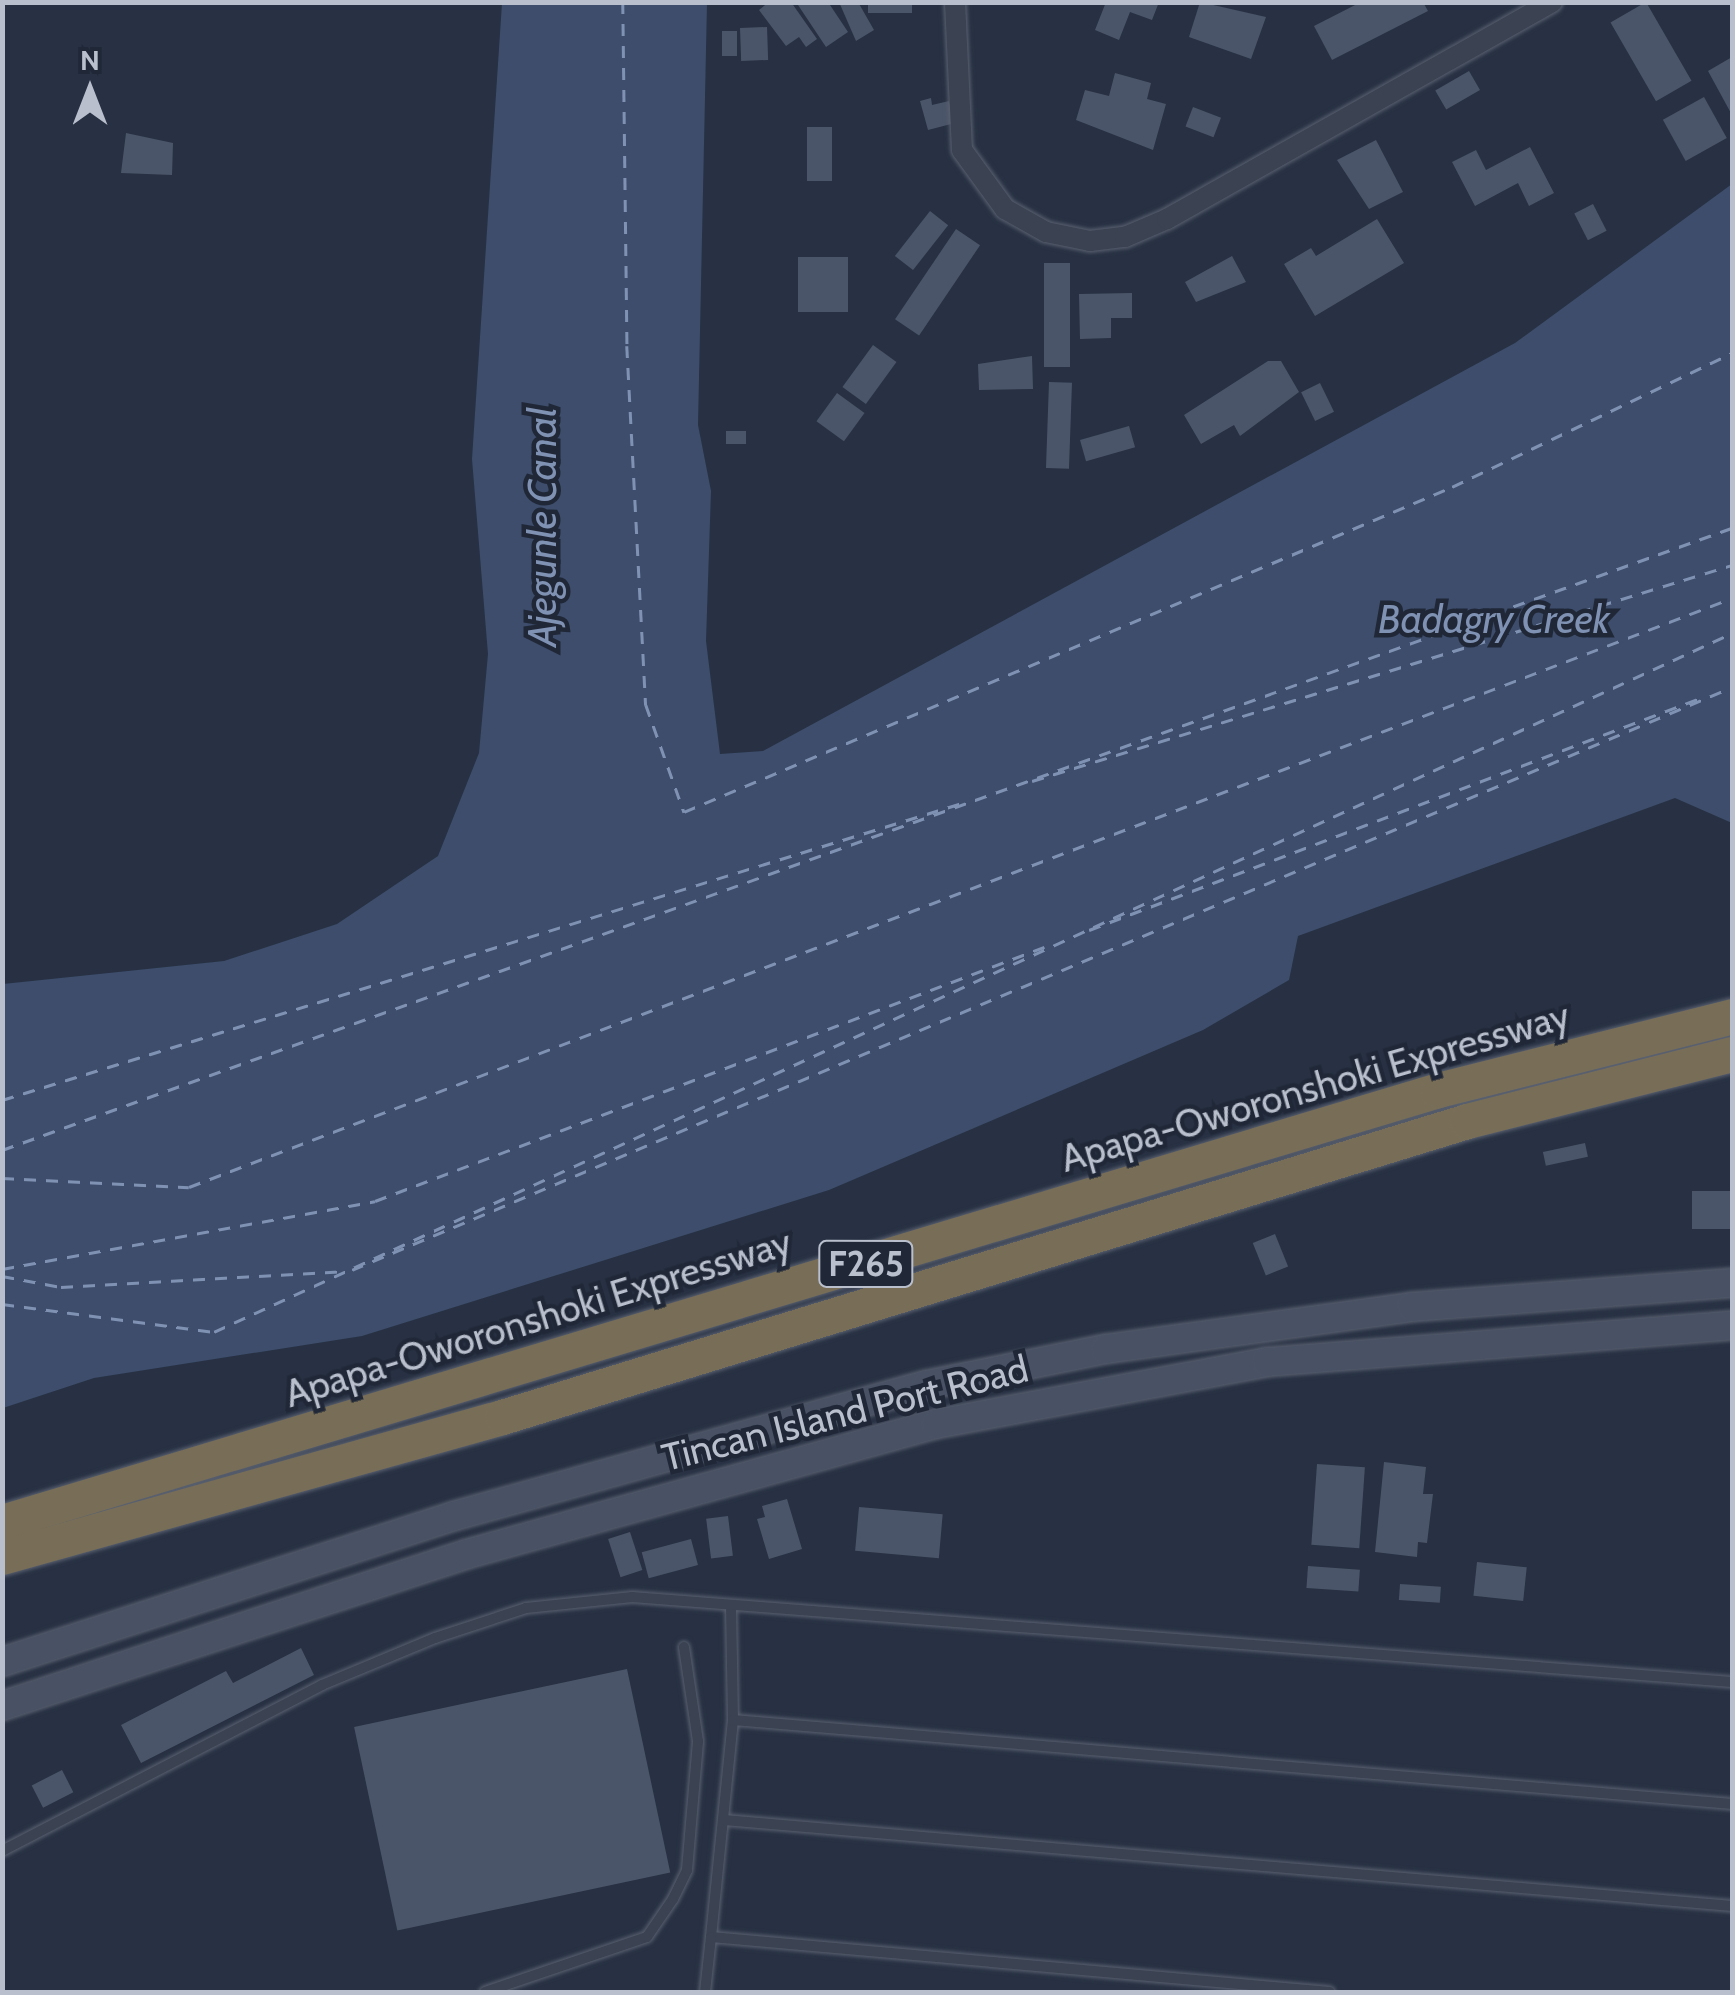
<!DOCTYPE html>
<style>
body{margin:0}
#map{position:relative;width:1735px;height:1995px;overflow:hidden;background:#273143;font-family:Cabin,sans-serif}
div>[style]{position:absolute}
[style*='--x']{left:calc(var(--x)*1px);top:calc(var(--y)*1px);width:calc(var(--w)*1px);rotate:calc(var(--a)*1deg)}
.water>*{inset:0;background:#3d4d6b}
.ferry>*{height:2.5px;margin-top:-1.25px;transform-origin:0;background:repeating-linear-gradient(90deg,#8092b3 0 12px,transparent 0 22px)}
.building>*{inset:0;background:#4b5569;transform-origin:0 0}
.roads{filter:drop-shadow(0 0 2px #5a6170) drop-shadow(0 0 2px #5a6170)}
.lane>*{height:10px;margin:-5px;padding:0 5px;transform-origin:5px;border-radius:5px;background:#3b4352}
.street>*{height:20px;margin:-10px;padding:0 10px;transform-origin:10px;border-radius:10px;background:#3b4352}
.secondary>*{height:28px;margin:-14px;padding:0 14px;transform-origin:14px;border-radius:14px;background:#495265}
.highway>*{height:35px;margin:-17.5px;padding:0 17.5px;transform-origin:17.5px;border-radius:17.5px;background:#786e58}
span{translate:-50% -50%;white-space:nowrap;text-align:center;line-height:1.15;-webkit-text-stroke:9px #202838;paint-order:stroke}
.shield-label span{padding:2px 8px;background:#202838;border:2px solid;border-radius:8px;-webkit-text-stroke-width:0}
.shield-label{font-size:35px;color:#b9bfcc;font-weight:700}
.street-label{font-size:38px;color:#b9bfcc}
.water-label{font-size:40px;color:#8092b3;font-style:italic}
.frame{position:absolute;inset:0;border:5px solid #b9bfcc;pointer-events:none}
.north{position:absolute;left:40px;top:40px;width:100px;height:100px;-webkit-text-stroke:8px #202838;paint-order:stroke;rotate:0deg;font-size:28px;font-weight:700;line-height:40px;text-align:center;color:#b9bfcc}
.north::after{content:'';display:block;margin:auto;width:35px;height:45px;background:#b9bfcc;clip-path:polygon(50% 0,100% 100%,50% 72%,0 100%)}
</style>
<div id="map">
<div class="water">
<div style="clip-path:polygon(502px 3px,707px 3px,698px 425px,711px 491px,706px 641px,720px 754px,763px 751px,1515px 343px,1732px 184px,1732px 823px,1675px 798px,1298px 936px,1289px 980px,1203px 1030px,829px 1190px,362px 1336px,94px 1378px,3px 1408px,3px 984px,224px 961px,337px 924px,438px 856px,479px 753px,488px 654px,472px 459px)"></div>
</div>
<div class="ferry">
<div style="--x:623;--y:2;--w:344;--a:89.3"></div>
<div style="--x:627;--y:346;--w:360;--a:87"></div>
<div style="--x:646;--y:705;--w:114;--a:70.4"></div>
<div style="--x:684;--y:812;--w:834;--a:-22.94"></div>
<div style="--x:1452;--y:487;--w:310;--a:-25.6"></div>
<div style="--x:1032;--y:781;--w:733;--a:-17.15"></div>
<div style="--x:1089;--y:930;--w:657;--a:-20.78"></div>
<div style="--x:2;--y:1100;--w:1005;--a:-17.19"></div>
<div style="--x:2;--y:1150;--w:1838;--a:-19.78"></div>
<div style="--x:2;--y:1178;--w:187;--a:2.8"></div>
<div style="--x:189;--y:1187;--w:1652;--a:-20.89"></div>
<div style="--x:2;--y:1269;--w:379;--a:-10.3"></div>
<div style="--x:375;--y:1201;--w:716;--a:-20.79"></div>
<div style="--x:352;--y:1270;--w:1498;--a:-22.9"></div>
<div style="--x:2;--y:1276;--w:60;--a:10.6"></div>
<div style="--x:61;--y:1287;--w:283;--a:-3.2"></div>
<div style="--x:2;--y:1304;--w:214;--a:7.5"></div>
<div style="--x:214;--y:1332;--w:1671;--a:-24.72"></div>
</div>
<div class="building">
<div style="clip-path:polygon(769px 2px,791px 2px,817px 39px,806px 47px,799px 37px,786px 46px,759px 10px)"></div>
<div style="clip-path:polygon(796px 2px,828px 2px,848px 32px,826px 47px)"></div>
<div style="clip-path:polygon(839px 2px,858px 2px,874px 30px,856px 41px)"></div>
<div style="left:868px;top:2px;width:44px;height:11px"></div>
<div style="clip-path:polygon(1106px 2px,1159px 2px,1152px 20px,1130px 12px,1119px 40px,1095px 30px)"></div>
<div style="clip-path:polygon(1200px 2px,1266px 17px,1251px 59px,1189px 37px)"></div>
<div style="clip-path:polygon(1361px 2px,1423px 2px,1428px 11px,1332px 60px,1314px 26px)"></div>
<div style="left:1646px;top:2px;width:91px;height:41px;rotate:60deg"></div>
<div style="left:767px;top:27px;width:33px;height:27px;rotate:88deg"></div>
<div style="left:722px;top:31px;width:15px;height:25px"></div>
<div style="clip-path:polygon(1732px 57px,1732px 115px,1708px 71px)"></div>
<div style="left:1469px;top:71px;width:22px;height:39px;rotate:60deg"></div>
<div style="clip-path:polygon(1115px 73px,1151px 83px,1147px 99px,1166px 104px,1153px 150px,1076px 120px,1085px 90px,1109px 96px)"></div>
<div style="left:1704px;top:97px;width:47px;height:47px;rotate:61deg"></div>
<div style="clip-path:polygon(931px 98px,932px 105px,949px 101px,955px 123px,928px 130px,920px 101px)"></div>
<div style="left:1193px;top:107px;width:30px;height:21px;rotate:21deg"></div>
<div style="left:807px;top:127px;width:25px;height:54px"></div>
<div style="clip-path:polygon(126px 133px,173px 143px,172px 175px,121px 173px)"></div>
<div style="clip-path:polygon(1376px 140px,1403px 192px,1369px 209px,1337px 160px)"></div>
<div style="clip-path:polygon(1530px 147px,1554px 193px,1529px 206px,1518px 183px,1475px 206px,1452px 162px,1476px 150px,1486px 170px)"></div>
<div style="left:1593px;top:204px;width:30px;height:21px;rotate:63deg"></div>
<div style="left:930px;top:211px;width:23px;height:57px;rotate:38deg"></div>
<div style="clip-path:polygon(1377px 219px,1404px 263px,1315px 316px,1284px 264px,1311px 248px,1316px 256px)"></div>
<div style="left:956px;top:229px;width:29px;height:109px;rotate:34deg"></div>
<div style="clip-path:polygon(1232px 256px,1246px 282px,1196px 302px,1185px 282px)"></div>
<div style="left:798px;top:257px;width:50px;height:55px"></div>
<div style="left:1044px;top:263px;width:26px;height:104px"></div>
<div style="clip-path:polygon(1132px 293px,1132px 318px,1111px 318px,1111px 338px,1080px 339px,1079px 294px)"></div>
<div style="left:873px;top:345px;width:29px;height:52px;rotate:36deg"></div>
<div style="clip-path:polygon(1032px 356px,1033px 389px,979px 390px,978px 364px)"></div>
<div style="clip-path:polygon(1268px 361px,1281px 361px,1299px 392px,1240px 436px,1234px 425px,1201px 444px,1184px 415px)"></div>
<div style="left:1049px;top:382px;width:23px;height:86px;rotate:2deg"></div>
<div style="left:1320px;top:383px;width:32px;height:21px;rotate:64deg"></div>
<div style="left:837px;top:393px;width:34px;height:35px;rotate:36deg"></div>
<div style="left:1129px;top:426px;width:22px;height:51px;rotate:74deg"></div>
<div style="left:726px;top:431px;width:20px;height:13px"></div>
<div style="left:1585px;top:1143px;width:14px;height:43px;rotate:78deg"></div>
<div style="left:1732px;top:1191px;width:38px;height:40px;rotate:90deg"></div>
<div style="left:1275px;top:1234px;width:35px;height:24px;rotate:68deg"></div>
<div style="clip-path:polygon(1384px 1462px,1426px 1467px,1423px 1494px,1433px 1494px,1427px 1543px,1418px 1542px,1417px 1557px,1375px 1552px)"></div>
<div style="left:1317px;top:1464px;width:48px;height:81px;rotate:4deg"></div>
<div style="clip-path:polygon(787px 1499px,802px 1549px,769px 1559px,757px 1519px,765px 1517px,762px 1506px)"></div>
<div style="left:859px;top:1507px;width:84px;height:44px;rotate:5deg"></div>
<div style="left:728px;top:1516px;width:40px;height:22px;rotate:83deg"></div>
<div style="left:630px;top:1532px;width:40px;height:23px;rotate:72deg"></div>
<div style="left:691px;top:1539px;width:27px;height:51px;rotate:75deg"></div>
<div style="left:1477px;top:1562px;width:50px;height:34px;rotate:6deg"></div>
<div style="left:1308px;top:1566px;width:52px;height:22px;rotate:4deg"></div>
<div style="left:1400px;top:1584px;width:41px;height:16px;rotate:4deg"></div>
<div style="clip-path:polygon(301px 1648px,314px 1675px,141px 1763px,121px 1725px,226px 1671px,233px 1683px)"></div>
<div style="left:627px;top:1669px;width:208px;height:279px;rotate:78deg"></div>
<div style="left:62px;top:1770px;width:25px;height:34px;rotate:63deg"></div>
</div>
<div class="roads">
<div class="lane">
<div style="--x:731;--y:1606;--w:114;--a:89"></div>
<div style="--x:733;--y:1720;--w:218;--a:95.8"></div>
<div style="--x:711;--y:1937;--w:621;--a:5.08"></div>
<div style="--x:733;--y:1720;--w:1003;--a:4.81"></div>
<div style="--x:724;--y:1820;--w:1012;--a:4.88"></div>
<div style="--x:2;--y:1851;--w:360;--a:-27.4"></div>
<div style="--x:322;--y:1685;--w:122;--a:-22.6"></div>
<div style="--x:435;--y:1638;--w:96;--a:-18.2"></div>
<div style="--x:526;--y:1608;--w:107;--a:-5.9"></div>
<div style="--x:632;--y:1597;--w:1103;--a:4.42"></div>
<div style="--x:485;--y:1992;--w:171;--a:-18.8"></div>
<div style="--x:647;--y:1937;--w:46;--a:-55.6"></div>
<div style="--x:673;--y:1899;--w:32;--a:-64"></div>
<div style="--x:687;--y:1870;--w:129;--a:-85.1"></div>
<div style="--x:698;--y:1741;--w:95;--a:-98.5"></div>
<div style="--x:705;--y:1992;--w:55;--a:-83.8"></div>
</div>
<div class="street">
<div style="--x:955;--y:2;--w:148;--a:87.3"></div>
<div style="--x:962;--y:150;--w:73;--a:53.9"></div>
<div style="--x:1005;--y:209;--w:47;--a:29.3"></div>
<div style="--x:1046;--y:232;--w:45;--a:11.6"></div>
<div style="--x:1090;--y:241;--w:35;--a:-7"></div>
<div style="--x:1125;--y:237;--w:46;--a:-23.2"></div>
<div style="--x:1167;--y:219;--w:442;--a:-29.4"></div>
</div>
<div class="secondary">
<div style="--x:2;--y:1662;--w:475;--a:-17.9"></div>
<div style="--x:454;--y:1516;--w:491;--a:-15.5"></div>
<div style="--x:927;--y:1385;--w:183;--a:-11.4"></div>
<div style="--x:1106;--y:1349;--w:309;--a:-7.8"></div>
<div style="--x:1412;--y:1307;--w:321;--a:-4.3"></div>
<div style="--x:2;--y:1706;--w:489;--a:-18.1"></div>
<div style="--x:467;--y:1554;--w:487;--a:-15.5"></div>
<div style="--x:936;--y:1424;--w:337;--a:-10.6"></div>
<div style="--x:1267;--y:1362;--w:466;--a:-4.5"></div>
</div>
<div class="highway">
<div style="--x:2;--y:1522;--w:1500;--a:-16.74"></div>
<div style="--x:1438;--y:1090;--w:303;--a:-14.1"></div>
<div style="--x:2;--y:1557;--w:519;--a:-15.64"></div>
<div style="--x:502;--y:1417;--w:1009;--a:-17.05"></div>
<div style="--x:1467;--y:1121;--w:273;--a:-14.2"></div>
</div>
</div>
<div class="shield-label">
<span style="left:866px;top:1264px">F265</span>
</div>
<div class="street-label">
<span style="left:1315px;top:1087px;rotate:-16deg">Apapa-Oworonshoki Expressway</span>
<span style="left:538px;top:1318px;rotate:-17deg">Apapa-Oworonshoki Expressway</span>
<span style="left:845px;top:1413px;rotate:-14deg">Tincan Island Port Road</span>
</div>
<div class="water-label">
<span style="left:542px;top:527px;rotate:-90deg">Ajegunle Canal</span>
<span style="left:1494px;top:619px">Badagry Creek</span>
</div>
<div class="frame"></div>
<div class="north">N</div>
</div>
